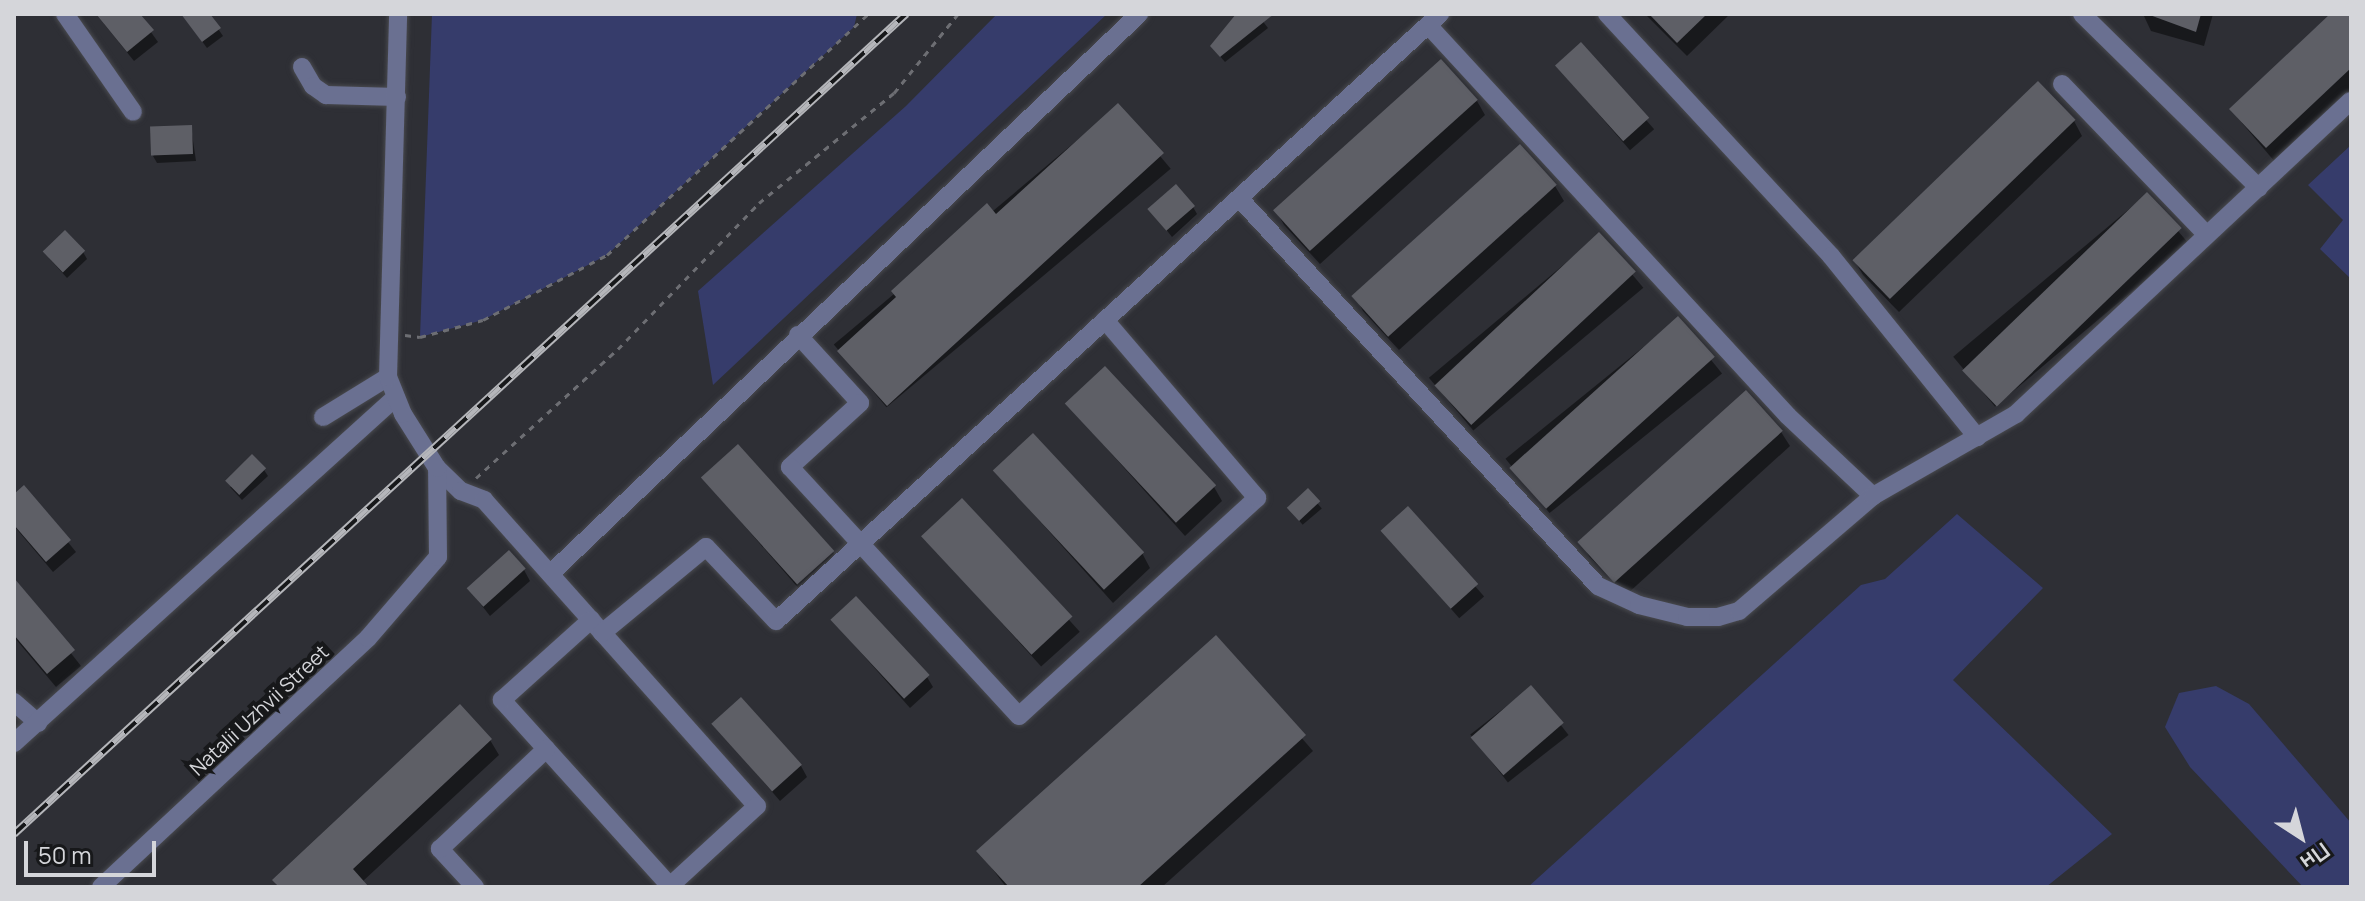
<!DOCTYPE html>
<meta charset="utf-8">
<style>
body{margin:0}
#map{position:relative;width:2365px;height:901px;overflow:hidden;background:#2e2f35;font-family:Manrope,sans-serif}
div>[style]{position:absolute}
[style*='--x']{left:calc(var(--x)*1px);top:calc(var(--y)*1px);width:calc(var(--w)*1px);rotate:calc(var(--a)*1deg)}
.green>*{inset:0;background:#363c6b}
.shadow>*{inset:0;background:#0007;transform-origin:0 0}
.building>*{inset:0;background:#5e5f66;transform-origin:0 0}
.path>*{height:3px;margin-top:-1.5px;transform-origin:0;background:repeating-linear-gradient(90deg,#6d6e73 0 6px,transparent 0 12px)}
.roads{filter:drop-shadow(0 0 2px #494a4f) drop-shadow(0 0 2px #494a4f)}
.minor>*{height:18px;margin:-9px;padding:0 9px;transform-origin:9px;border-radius:9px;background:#6a7091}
.rail>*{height:8px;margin-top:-4px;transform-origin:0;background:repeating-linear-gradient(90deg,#17181a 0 15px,#b5b6ba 0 30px);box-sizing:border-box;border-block:2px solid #b5b6ba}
span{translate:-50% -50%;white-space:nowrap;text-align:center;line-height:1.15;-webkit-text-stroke:8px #17181a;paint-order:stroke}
.street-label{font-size:20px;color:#d5d6da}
.frame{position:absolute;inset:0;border:16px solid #d5d6da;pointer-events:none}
.north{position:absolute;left:2261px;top:797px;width:80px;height:80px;-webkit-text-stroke:6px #17181a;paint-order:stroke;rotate:144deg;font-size:22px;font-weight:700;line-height:32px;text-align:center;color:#d5d6da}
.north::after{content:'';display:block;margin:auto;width:28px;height:36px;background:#d5d6da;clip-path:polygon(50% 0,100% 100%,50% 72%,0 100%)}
.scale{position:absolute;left:24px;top:841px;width:132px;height:36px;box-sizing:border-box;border:4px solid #d5d6da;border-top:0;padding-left:10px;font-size:24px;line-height:28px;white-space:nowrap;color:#d5d6da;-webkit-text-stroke:6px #17181a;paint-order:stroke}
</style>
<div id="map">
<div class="green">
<div style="clip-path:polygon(432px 14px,857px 14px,854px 27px,607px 255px,483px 320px,420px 337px)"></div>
<div style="clip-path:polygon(997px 14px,1107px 14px,713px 385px,698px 291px,906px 106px)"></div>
<div style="clip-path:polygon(2351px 145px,2351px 279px,2320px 249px,2343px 220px,2308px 185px)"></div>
<div style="clip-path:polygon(1957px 514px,2043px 588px,1953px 680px,2112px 834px,2046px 887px,1528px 887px,1861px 585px,1885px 579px)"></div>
<div style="clip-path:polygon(2216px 686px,2249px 704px,2351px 823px,2351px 887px,2303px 887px,2190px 767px,2165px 727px,2179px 693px)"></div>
</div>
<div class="shadow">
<div style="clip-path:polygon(96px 14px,138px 14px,158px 42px,134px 61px)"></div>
<div style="clip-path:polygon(182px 14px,208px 14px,223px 36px,207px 48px)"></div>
<div style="clip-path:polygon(1239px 14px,1257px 14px,1268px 28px,1225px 62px,1212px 47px)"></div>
<div style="clip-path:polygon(1645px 14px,1730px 14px,1687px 56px)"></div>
<div style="clip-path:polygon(2143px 14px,2213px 14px,2204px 46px,2151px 31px)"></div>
<div style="clip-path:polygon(2333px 14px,2351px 14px,2351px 90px,2275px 162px,2231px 110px)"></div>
<div style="left:1580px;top:44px;width:113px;height:32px;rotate:49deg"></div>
<div style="clip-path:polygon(1477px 101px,1485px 115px,1320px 264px,1284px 225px,1276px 211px)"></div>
<div style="left:1118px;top:106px;width:82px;height:371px;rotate:50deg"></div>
<div style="clip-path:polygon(2074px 121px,2082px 136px,1899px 312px,1863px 275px,1854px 260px)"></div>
<div style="clip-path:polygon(191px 127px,196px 161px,157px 163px,153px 156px)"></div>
<div style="clip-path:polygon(1555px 186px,1564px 201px,1399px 350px,1363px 311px,1355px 296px)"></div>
<div style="left:2147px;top:194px;width:65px;height:253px;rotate:50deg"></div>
<div style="clip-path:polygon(1193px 207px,1197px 214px,1172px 237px,1150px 209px)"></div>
<div style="left:1599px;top:235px;width:69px;height:222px;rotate:50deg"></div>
<div style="clip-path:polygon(83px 252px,87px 259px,67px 278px,49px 258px)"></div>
<div style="left:1678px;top:319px;width:70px;height:222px;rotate:51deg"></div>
<div style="clip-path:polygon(1067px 404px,1214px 487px,1222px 501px,1185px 536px)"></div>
<div style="clip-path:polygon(1781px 432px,1790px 446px,1626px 595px,1589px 556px,1581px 542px)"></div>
<div style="clip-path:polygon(264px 470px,268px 476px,242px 500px,230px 487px)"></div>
<div style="clip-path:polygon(995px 471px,1142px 553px,1150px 568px,1113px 603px)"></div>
<div style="clip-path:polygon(703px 478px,833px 552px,842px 567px,807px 598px)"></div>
<div style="clip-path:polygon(24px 488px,76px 552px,53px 572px,14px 526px,14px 497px)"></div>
<div style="left:1307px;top:491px;width:23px;height:25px;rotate:50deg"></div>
<div style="left:962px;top:501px;width:176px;height:52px;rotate:48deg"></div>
<div style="left:1408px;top:509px;width:116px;height:33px;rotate:49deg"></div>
<div style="clip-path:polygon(524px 570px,530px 581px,490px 616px,468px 588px)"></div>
<div style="clip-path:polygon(14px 581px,81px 666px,56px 687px,14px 637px)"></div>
<div style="clip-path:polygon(832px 620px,927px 677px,933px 687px,910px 708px)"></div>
<div style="clip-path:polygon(1215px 638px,1313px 751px,1162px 887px,1006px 887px,979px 851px)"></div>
<div style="left:1531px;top:687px;width:61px;height:77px;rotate:52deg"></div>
<div style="clip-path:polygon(714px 724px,801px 766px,807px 777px,780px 801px)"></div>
<div style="clip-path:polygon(490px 740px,499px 755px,362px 882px,366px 887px,278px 887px,274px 880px)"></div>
</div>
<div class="building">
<div style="clip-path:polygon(96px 14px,140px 14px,154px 30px,127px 52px)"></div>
<div style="clip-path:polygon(181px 14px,210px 14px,221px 28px,202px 42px)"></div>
<div style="clip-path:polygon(1236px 14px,1274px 14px,1220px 57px,1210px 46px)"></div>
<div style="clip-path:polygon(1649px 14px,1707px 14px,1677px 43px)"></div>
<div style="clip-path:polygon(2147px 14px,2201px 14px,2196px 32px)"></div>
<div style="clip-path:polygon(2330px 14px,2351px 14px,2351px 68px,2266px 148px,2229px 109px)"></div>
<div style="left:1581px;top:42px;width:102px;height:35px;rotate:48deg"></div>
<div style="left:1441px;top:59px;width:55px;height:226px;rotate:48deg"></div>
<div style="left:2038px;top:81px;width:54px;height:258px;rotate:46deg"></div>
<div style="clip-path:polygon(1118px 103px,1164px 153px,887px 406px,837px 351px,896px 297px,891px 291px,987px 203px,996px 214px)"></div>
<div style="left:192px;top:125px;width:29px;height:42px;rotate:88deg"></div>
<div style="left:1520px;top:144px;width:55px;height:227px;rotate:48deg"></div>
<div style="left:1176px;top:184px;width:29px;height:38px;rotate:49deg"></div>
<div style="left:2147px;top:192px;width:50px;height:257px;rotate:46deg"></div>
<div style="left:65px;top:230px;width:29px;height:31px;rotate:46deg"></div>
<div style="left:1599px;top:232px;width:54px;height:225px;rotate:47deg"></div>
<div style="left:1678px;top:316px;width:55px;height:227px;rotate:48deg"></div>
<div style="left:1105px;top:366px;width:163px;height:55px;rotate:47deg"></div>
<div style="left:1746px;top:390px;width:55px;height:227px;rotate:48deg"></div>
<div style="left:1033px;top:433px;width:163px;height:55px;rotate:47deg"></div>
<div style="left:738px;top:444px;width:144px;height:50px;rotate:48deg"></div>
<div style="left:252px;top:454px;width:20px;height:38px;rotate:45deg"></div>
<div style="clip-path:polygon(24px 485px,71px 540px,46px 562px,14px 525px,14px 494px)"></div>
<div style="left:1308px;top:488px;width:18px;height:29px;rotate:47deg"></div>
<div style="left:962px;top:498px;width:162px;height:56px;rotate:47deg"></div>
<div style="left:1408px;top:506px;width:105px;height:37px;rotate:48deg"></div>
<div style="left:509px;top:550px;width:25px;height:57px;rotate:48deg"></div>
<div style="clip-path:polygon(14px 578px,75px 650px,47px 674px,14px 635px)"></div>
<div style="left:856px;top:596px;width:108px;height:35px;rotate:47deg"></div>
<div style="clip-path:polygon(1216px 635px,1306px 735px,1138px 887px,1009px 887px,976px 851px)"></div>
<div style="left:1531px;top:685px;width:50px;height:80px;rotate:49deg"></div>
<div style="left:741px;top:697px;width:91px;height:40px;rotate:48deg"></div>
<div style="clip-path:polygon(460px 704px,492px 739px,353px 869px,369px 887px,279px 887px,272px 880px)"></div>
</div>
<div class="path">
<div style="--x:405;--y:335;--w:15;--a:8"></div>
<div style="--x:420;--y:337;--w:65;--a:-15.1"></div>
<div style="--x:483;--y:320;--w:140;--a:-27.7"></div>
<div style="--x:607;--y:255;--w:355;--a:-42.7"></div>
<div style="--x:476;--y:478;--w:192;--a:-42.3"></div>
<div style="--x:618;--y:349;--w:203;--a:-46"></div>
<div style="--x:759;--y:203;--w:174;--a:-39.2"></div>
<div style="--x:894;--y:93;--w:102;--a:-51"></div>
</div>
<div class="roads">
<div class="minor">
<div style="--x:65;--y:14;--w:119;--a:55.2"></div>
<div style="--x:1607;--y:14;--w:330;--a:47.2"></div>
<div style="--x:1831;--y:256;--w:233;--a:51.1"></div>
<div style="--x:2082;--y:14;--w:248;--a:44.5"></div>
<div style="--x:1428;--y:25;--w:531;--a:47.36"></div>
<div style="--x:1788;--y:416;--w:117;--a:43.3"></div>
<div style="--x:302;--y:67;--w:22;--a:60"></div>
<div style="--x:313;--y:86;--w:16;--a:35"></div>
<div style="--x:326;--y:95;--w:71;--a:1.6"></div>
<div style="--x:2062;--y:84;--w:209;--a:46.2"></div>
<div style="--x:1239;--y:198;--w:529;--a:47.22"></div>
<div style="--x:1598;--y:586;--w:45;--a:24.9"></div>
<div style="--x:1639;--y:605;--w:49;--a:14"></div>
<div style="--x:1687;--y:617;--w:31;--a:0"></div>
<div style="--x:1718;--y:617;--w:22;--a:-16"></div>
<div style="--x:1739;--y:611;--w:177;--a:-40.6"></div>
<div style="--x:1873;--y:496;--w:165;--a:-29.8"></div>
<div style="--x:2016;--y:414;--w:458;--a:-43.1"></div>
<div style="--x:798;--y:335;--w:92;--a:47.6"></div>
<div style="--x:860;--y:403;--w:95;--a:137.6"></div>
<div style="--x:790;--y:467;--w:338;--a:47.4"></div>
<div style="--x:1019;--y:716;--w:323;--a:-42.5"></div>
<div style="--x:1257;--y:498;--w:234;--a:-130.5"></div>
<div style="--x:323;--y:417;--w:76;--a:-31.6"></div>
<div style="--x:437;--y:468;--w:33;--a:44"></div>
<div style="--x:461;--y:491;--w:25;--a:21"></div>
<div style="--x:484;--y:500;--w:410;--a:48.3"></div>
<div style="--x:757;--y:806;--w:118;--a:137.4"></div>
<div style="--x:670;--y:886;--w:251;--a:-132.1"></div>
<div style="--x:502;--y:700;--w:120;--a:-42"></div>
<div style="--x:550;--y:574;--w:813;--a:-43.55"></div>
<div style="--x:602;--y:633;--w:135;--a:-39.6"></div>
<div style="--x:706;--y:547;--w:102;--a:46.6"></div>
<div style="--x:776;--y:621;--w:900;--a:-42.43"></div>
<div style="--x:14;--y:702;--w:32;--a:41"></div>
<div style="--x:14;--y:743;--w:515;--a:-42.17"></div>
<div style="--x:101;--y:887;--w:365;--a:-43"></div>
<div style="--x:368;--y:638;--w:107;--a:-49.2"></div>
<div style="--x:438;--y:557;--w:89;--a:-90.6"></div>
<div style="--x:437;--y:468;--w:64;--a:-122.2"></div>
<div style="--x:403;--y:414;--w:40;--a:-112"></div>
<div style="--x:388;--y:377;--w:363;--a:-88.4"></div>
<div style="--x:475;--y:887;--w:52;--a:-132.6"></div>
<div style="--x:440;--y:849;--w:146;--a:-43.3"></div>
</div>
</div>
<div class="rail">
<div style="--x:14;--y:834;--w:1212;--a:-42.59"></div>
</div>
<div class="street-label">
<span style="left:259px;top:710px;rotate:-43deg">Natalii Uzhvii Street</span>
</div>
<div class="frame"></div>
<div class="north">Пн</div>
<div class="scale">50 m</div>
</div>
